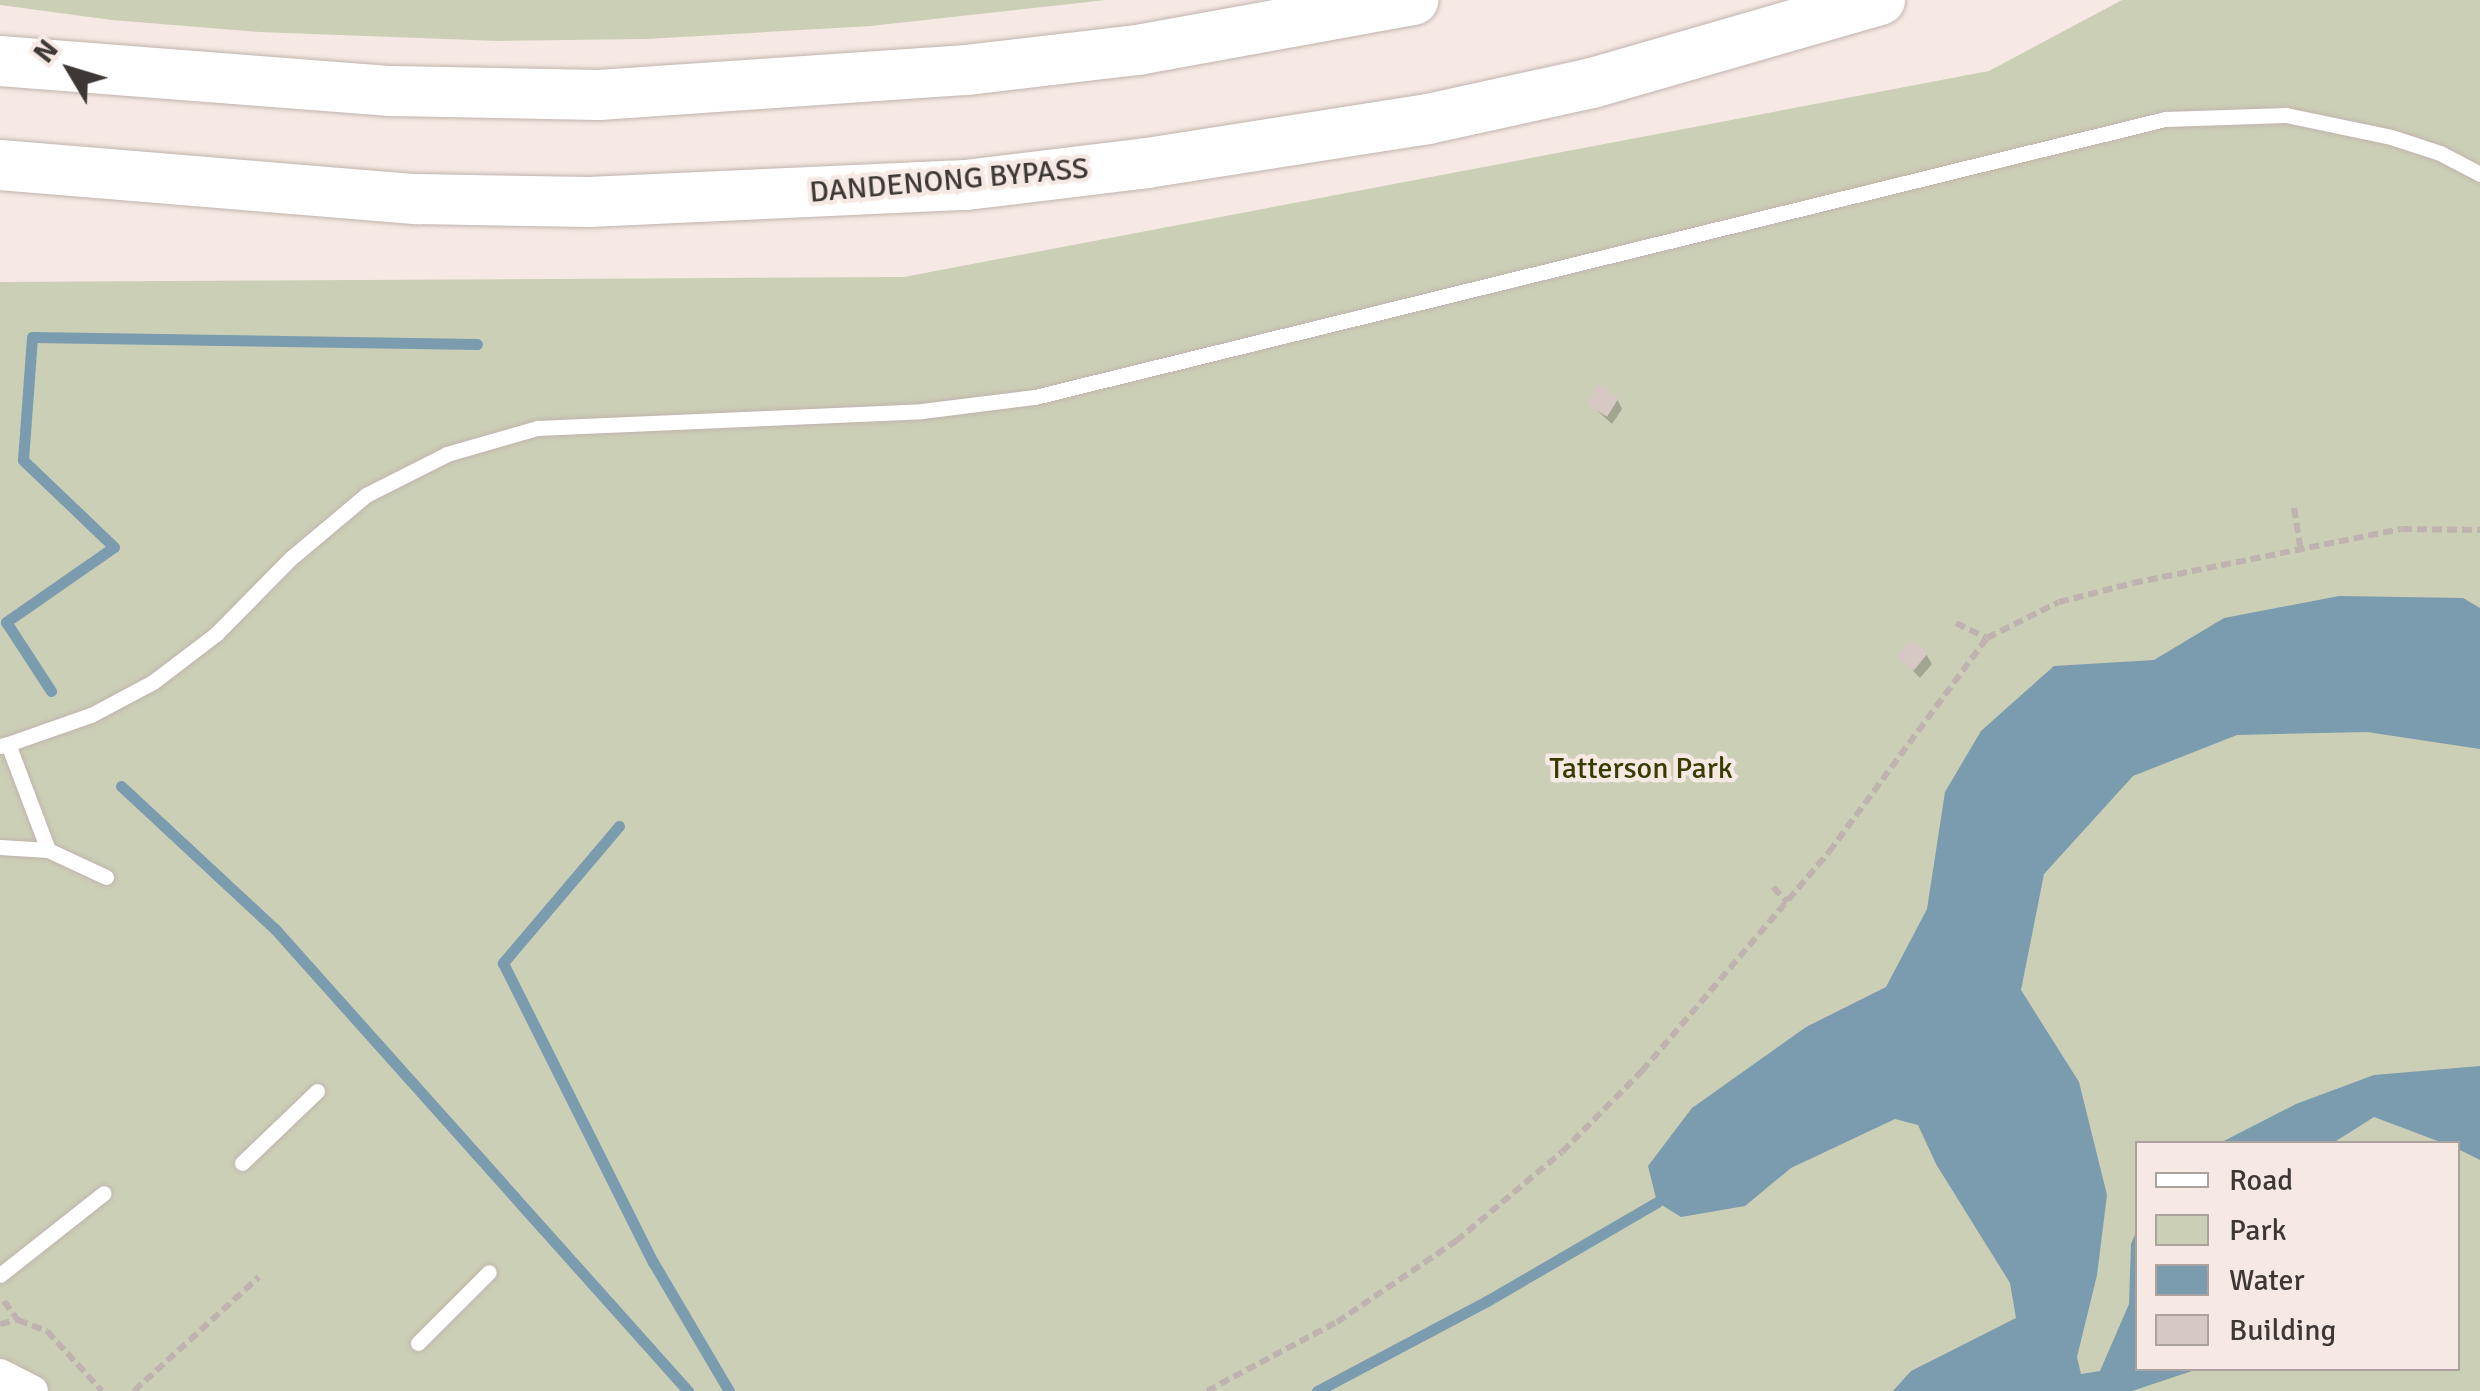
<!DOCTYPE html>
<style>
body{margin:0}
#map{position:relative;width:2480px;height:1391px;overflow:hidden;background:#f6e9e3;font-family:Signika,sans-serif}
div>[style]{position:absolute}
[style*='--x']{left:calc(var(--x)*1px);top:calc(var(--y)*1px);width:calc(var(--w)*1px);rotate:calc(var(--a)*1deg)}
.green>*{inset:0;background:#cbcfb5}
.water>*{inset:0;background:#7b9baf}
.shadow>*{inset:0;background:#0003}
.stream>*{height:11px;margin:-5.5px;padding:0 5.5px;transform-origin:5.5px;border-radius:5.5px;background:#7b9baf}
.building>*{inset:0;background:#d6c9c4;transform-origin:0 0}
.path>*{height:6px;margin-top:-3px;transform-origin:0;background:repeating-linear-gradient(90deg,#beb3ae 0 10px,transparent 0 15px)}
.roads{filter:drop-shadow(0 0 2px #c0b3ae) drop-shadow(0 0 2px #c0b3ae)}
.service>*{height:15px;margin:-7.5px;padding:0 7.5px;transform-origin:7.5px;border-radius:7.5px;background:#fff}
.minor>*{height:30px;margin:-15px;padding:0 15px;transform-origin:15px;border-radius:15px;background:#fff}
.trunk>*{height:50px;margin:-25px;padding:0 25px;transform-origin:25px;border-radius:25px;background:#fff}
span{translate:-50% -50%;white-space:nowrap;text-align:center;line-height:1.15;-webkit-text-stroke:9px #f6e9e3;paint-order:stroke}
.street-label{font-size:30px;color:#3d3835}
.park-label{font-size:30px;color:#373c00}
.legend{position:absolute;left:2135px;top:1141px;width:325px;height:230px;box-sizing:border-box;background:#f6e9e3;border:2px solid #aca29d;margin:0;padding:12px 18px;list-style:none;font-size:30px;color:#3d3835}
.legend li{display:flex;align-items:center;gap:20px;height:50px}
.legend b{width:50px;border:2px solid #aca29d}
.north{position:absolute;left:20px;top:20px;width:100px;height:100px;-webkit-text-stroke:8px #f6e9e3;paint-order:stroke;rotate:308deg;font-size:28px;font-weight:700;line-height:40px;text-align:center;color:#3d3835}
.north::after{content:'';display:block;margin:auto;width:35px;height:45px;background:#3d3835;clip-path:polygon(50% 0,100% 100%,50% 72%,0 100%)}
</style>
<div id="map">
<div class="green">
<div style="clip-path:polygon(0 0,1106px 0,871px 26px,647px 39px,498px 41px,260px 32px,112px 20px,0 5px)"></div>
<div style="clip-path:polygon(evenodd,2122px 0,2480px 0,2480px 1391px,0 1391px,0 282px,904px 277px,1989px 71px,2122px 0,2138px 1144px,2458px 1144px,2458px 1368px,2138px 1368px,2138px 1144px)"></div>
</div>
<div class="water">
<div style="clip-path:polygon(2339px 596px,2463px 598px,2480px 608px,2480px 749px,2367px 732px,2237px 735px,2133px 776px,2044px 874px,2021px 990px,2079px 1082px,2107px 1195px,2097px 1275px,2077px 1357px,2081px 1374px,2100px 1371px,2129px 1304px,2131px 1244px,2137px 1230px,2138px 1368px,2198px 1369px,2132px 1391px,1893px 1391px,1911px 1371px,2016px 1318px,2010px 1283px,1936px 1164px,1918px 1125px,1895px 1119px,1791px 1168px,1745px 1206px,1681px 1217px,1657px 1202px,1648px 1166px,1692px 1108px,1806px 1027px,1886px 987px,1927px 909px,1945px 792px,1981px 731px,2054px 666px,2154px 660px,2224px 618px)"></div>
<div style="clip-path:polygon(2480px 1066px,2480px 1160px,2458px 1149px,2458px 1144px,2443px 1143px,2374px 1117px,2333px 1143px,2220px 1143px,2296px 1104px,2374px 1075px)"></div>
</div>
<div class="shadow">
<div style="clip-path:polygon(1617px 399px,1622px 409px,1612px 424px,1590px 404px)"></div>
<div style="clip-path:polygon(1926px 654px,1932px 664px,1920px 678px,1899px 656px)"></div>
</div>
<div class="stream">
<div style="--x:51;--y:691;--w:82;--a:-123.1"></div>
<div style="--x:6;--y:622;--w:131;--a:-34.8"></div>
<div style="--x:114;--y:547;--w:126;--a:-136.3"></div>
<div style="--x:23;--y:460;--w:123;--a:-85.8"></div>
<div style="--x:32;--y:337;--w:445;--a:0.9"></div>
<div style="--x:121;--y:786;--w:210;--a:42.9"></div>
<div style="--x:275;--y:929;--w:620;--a:48.21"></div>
<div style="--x:619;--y:826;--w:180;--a:130.3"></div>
<div style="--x:503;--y:963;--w:335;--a:63.4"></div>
<div style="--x:653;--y:1262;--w:150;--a:59.5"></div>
<div style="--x:1317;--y:1391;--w:192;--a:-27.9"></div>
<div style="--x:1487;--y:1301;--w:197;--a:-30.2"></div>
</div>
<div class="building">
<div style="left:1598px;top:384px;width:25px;height:23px;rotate:32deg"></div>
<div style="left:1911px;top:639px;width:22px;height:23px;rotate:39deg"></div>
</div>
<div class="path">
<div style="--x:2294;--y:508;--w:39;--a:81"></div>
<div style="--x:1956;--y:623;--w:34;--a:26"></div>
<div style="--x:1773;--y:887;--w:21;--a:47"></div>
<div style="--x:4;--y:1301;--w:24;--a:54"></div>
<div style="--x:0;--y:1324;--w:18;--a:-13"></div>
<div style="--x:18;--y:1320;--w:31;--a:21"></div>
<div style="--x:47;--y:1331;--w:81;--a:47.5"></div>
<div style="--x:134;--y:1391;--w:169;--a:-42.4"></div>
<div style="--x:1207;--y:1391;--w:147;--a:-28"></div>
<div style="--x:1337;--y:1322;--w:144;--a:-34.2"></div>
<div style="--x:1456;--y:1241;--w:138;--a:-40"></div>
<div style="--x:1562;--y:1152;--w:114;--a:-45.4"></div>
<div style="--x:1642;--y:1071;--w:288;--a:-49.5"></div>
<div style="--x:1829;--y:852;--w:266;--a:-53.6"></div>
<div style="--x:1987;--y:638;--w:80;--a:-26.6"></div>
<div style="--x:2059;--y:602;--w:76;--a:-14.4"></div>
<div style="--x:2133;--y:583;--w:274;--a:-11.4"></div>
<div style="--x:2402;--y:529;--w:78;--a:0.7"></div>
</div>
<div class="roads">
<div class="service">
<div style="--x:8;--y:744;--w:88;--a:-19.3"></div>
<div style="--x:91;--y:715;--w:70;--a:-28"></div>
<div style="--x:153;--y:682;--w:79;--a:-37.3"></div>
<div style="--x:216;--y:634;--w:107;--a:-45.4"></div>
<div style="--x:291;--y:558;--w:98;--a:-40"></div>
<div style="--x:366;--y:495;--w:91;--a:-26.8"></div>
<div style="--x:447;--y:454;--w:94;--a:-16.1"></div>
<div style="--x:537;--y:428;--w:385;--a:-2.5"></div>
<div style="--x:922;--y:411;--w:114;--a:-7.1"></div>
<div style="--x:1035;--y:397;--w:1164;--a:-13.82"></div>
<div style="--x:2165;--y:119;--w:121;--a:-1.9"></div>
<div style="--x:2286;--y:115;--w:107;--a:11.8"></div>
<div style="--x:2391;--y:137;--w:52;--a:18.1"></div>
<div style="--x:2440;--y:153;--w:45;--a:27.7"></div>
<div style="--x:0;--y:746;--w:8;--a:-14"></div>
<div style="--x:8;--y:744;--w:113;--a:69.3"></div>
<div style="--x:48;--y:850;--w:64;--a:25"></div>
<div style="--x:0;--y:847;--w:48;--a:3.6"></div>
<div style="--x:242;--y:1163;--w:104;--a:-43.8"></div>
<div style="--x:0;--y:1275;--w:132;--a:-38.3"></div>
<div style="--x:418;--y:1343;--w:100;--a:-45"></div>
</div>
<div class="minor">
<div style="--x:0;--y:1374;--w:37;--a:27"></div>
</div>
<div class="trunk">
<div style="--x:0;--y:61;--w:392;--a:4.4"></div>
<div style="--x:391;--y:91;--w:208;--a:1.1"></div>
<div style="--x:599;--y:95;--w:369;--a:-3.9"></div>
<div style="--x:967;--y:70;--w:172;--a:-6.7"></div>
<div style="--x:1138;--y:50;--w:280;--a:-10.3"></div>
<div style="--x:0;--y:165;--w:419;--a:4.7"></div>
<div style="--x:418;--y:199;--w:171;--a:1"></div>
<div style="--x:589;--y:202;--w:377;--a:-2.6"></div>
<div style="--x:966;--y:185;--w:182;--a:-6.9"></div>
<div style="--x:1147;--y:163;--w:284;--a:-8.9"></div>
<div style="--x:1428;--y:119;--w:168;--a:-12.4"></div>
<div style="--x:1592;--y:83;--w:300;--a:-16.1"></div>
</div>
</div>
<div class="street-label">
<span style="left:949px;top:181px;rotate:-5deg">DANDENONG BYPASS</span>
</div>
<div class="park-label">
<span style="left:1641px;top:769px">Tatterson Park</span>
</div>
<ul class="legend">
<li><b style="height:12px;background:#fff"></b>Road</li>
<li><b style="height:28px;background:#cbcfb5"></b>Park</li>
<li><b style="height:28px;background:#7b9baf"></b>Water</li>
<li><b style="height:28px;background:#d6c9c4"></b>Building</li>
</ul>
<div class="north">N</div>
</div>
